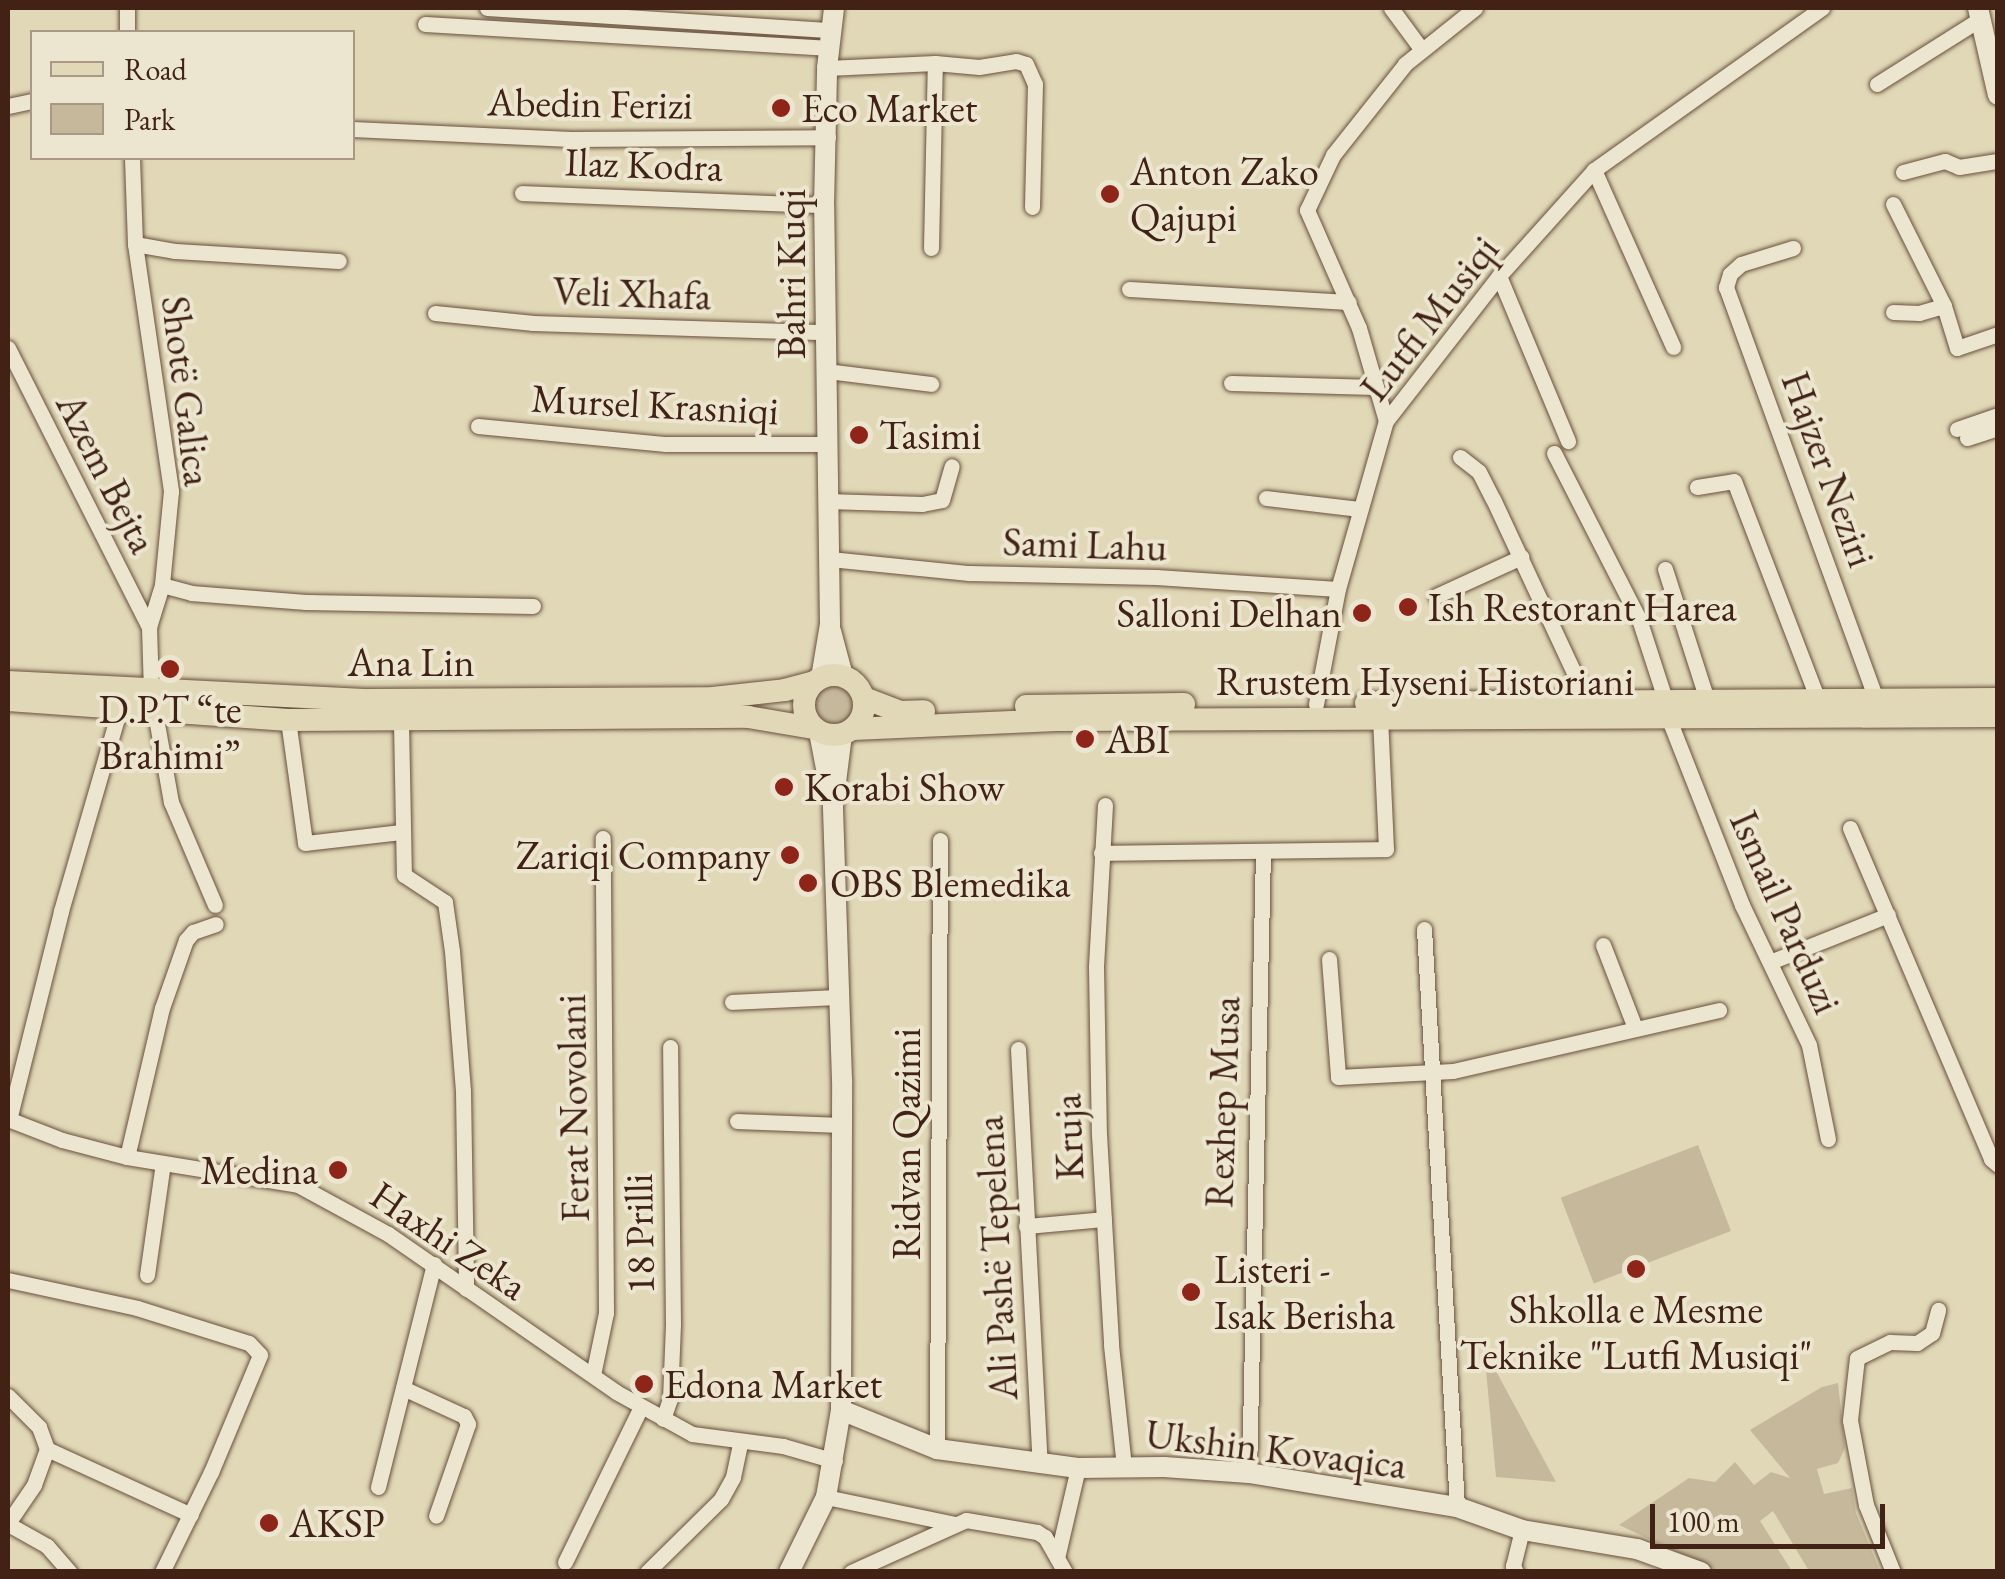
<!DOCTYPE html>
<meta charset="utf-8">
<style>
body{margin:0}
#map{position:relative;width:2005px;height:1579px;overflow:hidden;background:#e1d8b7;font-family:"EB Garamond",serif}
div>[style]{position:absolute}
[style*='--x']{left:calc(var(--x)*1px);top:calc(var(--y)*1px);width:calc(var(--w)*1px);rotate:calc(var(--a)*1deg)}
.green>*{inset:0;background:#c6b99b;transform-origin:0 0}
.round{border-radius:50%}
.roads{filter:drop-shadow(0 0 2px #69503d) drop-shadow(0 0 2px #69503d)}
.street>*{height:15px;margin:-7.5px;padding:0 7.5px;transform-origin:7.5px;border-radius:7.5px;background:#ece6d0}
.secondary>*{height:20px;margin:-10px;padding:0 10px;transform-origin:10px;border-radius:10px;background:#ece6d0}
.primary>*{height:22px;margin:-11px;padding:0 11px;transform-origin:11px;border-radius:11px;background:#e1d8b7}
.primary>.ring{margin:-11px;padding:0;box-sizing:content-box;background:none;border:22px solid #e1d8b7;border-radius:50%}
.dots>*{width:28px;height:28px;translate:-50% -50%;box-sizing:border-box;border:5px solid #ece6d0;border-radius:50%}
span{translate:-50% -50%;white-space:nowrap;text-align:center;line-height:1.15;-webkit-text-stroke:8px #ece6d0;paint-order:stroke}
.street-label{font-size:40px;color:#412214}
.poi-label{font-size:40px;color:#412214}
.left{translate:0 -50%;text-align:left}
.right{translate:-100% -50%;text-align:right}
.frame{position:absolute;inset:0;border:10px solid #412214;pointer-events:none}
.legend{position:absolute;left:30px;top:30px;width:325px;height:130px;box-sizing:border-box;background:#ece6d0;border:2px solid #a89885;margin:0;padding:12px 18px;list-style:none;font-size:30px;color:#412214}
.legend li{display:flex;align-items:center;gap:20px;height:50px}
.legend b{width:50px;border:2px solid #a89885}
.scale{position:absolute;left:1650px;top:1504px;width:235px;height:45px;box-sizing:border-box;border:5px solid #412214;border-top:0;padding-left:12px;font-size:30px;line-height:35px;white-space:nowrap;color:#412214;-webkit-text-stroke:8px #ece6d0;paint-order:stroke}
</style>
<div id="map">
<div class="green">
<div class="round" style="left:815px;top:686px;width:38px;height:38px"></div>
<div style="left:1698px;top:1145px;width:92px;height:147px;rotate:69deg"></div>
<div style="clip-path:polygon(1484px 1349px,1556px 1482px,1496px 1477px)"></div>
<div style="clip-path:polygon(1838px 1383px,1845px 1448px,1838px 1463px,1817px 1469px,1824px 1494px,1852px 1488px,1856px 1513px,1880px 1571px,1809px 1571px,1773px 1511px,1760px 1521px,1792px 1571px,1717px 1571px,1619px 1525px,1689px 1478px,1715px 1482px,1735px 1462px,1754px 1485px,1771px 1472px,1790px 1478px,1750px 1430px,1822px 1387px)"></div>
</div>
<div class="roads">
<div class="street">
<div style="--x:127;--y:8;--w:24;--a:90"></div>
<div style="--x:487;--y:8;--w:345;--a:3.7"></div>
<div style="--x:1391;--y:8;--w:52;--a:53.6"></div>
<div style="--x:425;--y:24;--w:406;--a:3.4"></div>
<div style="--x:827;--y:68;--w:108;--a:-2.7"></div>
<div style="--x:935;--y:63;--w:44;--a:5.2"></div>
<div style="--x:979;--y:67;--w:37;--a:-9"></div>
<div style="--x:1016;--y:61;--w:10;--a:17"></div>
<div style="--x:1026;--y:64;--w:22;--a:66"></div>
<div style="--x:1035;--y:84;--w:123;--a:91.4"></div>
<div style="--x:1877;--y:84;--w:124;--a:-32.2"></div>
<div style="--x:8;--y:106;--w:25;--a:-12"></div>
<div style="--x:352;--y:129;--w:219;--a:2.6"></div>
<div style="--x:571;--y:139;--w:257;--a:-0.4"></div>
<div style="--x:132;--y:158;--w:86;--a:88"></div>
<div style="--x:135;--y:244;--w:250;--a:81.7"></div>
<div style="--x:171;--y:491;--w:94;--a:95.5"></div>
<div style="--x:162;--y:585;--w:44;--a:107.2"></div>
<div style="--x:149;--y:627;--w:63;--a:88.2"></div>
<div style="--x:151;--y:690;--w:114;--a:79.9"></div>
<div style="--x:171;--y:802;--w:112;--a:66.9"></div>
<div style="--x:1594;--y:170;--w:194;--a:65.9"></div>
<div style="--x:1903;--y:172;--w:43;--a:-14.7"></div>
<div style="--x:1945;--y:161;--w:15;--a:23"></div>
<div style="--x:1959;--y:167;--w:39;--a:-9"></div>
<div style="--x:522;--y:193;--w:302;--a:2.3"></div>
<div style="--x:1893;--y:204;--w:114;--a:63.4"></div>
<div style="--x:1944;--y:306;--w:44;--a:72.8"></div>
<div style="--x:1957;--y:348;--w:43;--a:-18.9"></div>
<div style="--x:135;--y:244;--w:41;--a:9.9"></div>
<div style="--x:175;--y:251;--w:164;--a:3.5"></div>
<div style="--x:931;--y:248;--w:185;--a:-88.8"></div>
<div style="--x:1793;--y:248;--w:54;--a:162.9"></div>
<div style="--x:1741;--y:264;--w:15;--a:138"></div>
<div style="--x:1730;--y:274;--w:14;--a:107"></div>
<div style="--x:1726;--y:287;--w:441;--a:70"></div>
<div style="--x:1499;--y:276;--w:179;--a:67.3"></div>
<div style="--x:1129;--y:289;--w:220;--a:3.4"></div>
<div style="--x:1893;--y:312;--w:26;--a:2"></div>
<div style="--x:1919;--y:313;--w:26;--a:-16"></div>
<div style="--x:435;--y:313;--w:99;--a:5.8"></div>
<div style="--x:533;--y:323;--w:293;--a:1.8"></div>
<div style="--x:8;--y:348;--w:313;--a:63.2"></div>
<div style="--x:827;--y:371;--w:105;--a:7.1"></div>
<div style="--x:1231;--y:383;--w:145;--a:1.6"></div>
<div style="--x:1386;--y:421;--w:97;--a:-106.2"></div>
<div style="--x:1359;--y:328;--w:129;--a:-113.8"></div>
<div style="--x:1307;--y:210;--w:61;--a:-64.7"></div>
<div style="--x:1333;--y:155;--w:116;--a:-51.6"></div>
<div style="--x:1405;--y:64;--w:90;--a:-38.7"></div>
<div style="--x:478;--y:426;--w:189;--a:5.5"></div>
<div style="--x:666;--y:444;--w:162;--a:0"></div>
<div style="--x:1957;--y:429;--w:43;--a:-18.9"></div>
<div style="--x:1967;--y:438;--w:33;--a:-18"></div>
<div style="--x:1554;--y:453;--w:186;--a:62.9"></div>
<div style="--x:1639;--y:619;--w:84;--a:72"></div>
<div style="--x:1460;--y:457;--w:24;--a:38"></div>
<div style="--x:1479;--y:472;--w:30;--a:63"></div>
<div style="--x:1493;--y:499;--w:220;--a:65"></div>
<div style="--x:1697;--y:487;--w:37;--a:-9"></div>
<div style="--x:1734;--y:481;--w:235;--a:69"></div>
<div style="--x:1266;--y:498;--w:95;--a:6.7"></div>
<div style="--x:827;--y:501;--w:95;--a:1.8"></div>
<div style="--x:922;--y:504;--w:20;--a:-11"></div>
<div style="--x:942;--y:500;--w:35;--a:-74"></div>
<div style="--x:830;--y:559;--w:140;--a:5.8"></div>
<div style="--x:969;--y:573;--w:187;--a:1.2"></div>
<div style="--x:1156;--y:577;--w:182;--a:3.8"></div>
<div style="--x:1665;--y:569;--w:138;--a:72.2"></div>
<div style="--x:162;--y:585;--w:30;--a:15"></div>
<div style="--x:191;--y:593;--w:115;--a:4.5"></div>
<div style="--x:306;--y:602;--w:227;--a:1"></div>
<div style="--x:1436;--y:596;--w:94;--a:-24.6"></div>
<div style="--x:1316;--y:704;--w:117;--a:-79.2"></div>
<div style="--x:1338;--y:589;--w:175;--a:-74.1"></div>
<div style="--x:1386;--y:421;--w:184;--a:-52.1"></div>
<div style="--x:1499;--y:276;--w:142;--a:-48.1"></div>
<div style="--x:1594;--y:170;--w:280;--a:-35.4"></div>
<div style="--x:1668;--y:717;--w:202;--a:68.5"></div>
<div style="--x:1742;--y:905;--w:155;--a:64.4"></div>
<div style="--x:1809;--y:1045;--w:96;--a:78.6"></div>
<div style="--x:288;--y:720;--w:124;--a:82.1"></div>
<div style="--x:305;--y:843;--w:98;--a:-6.5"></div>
<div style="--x:401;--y:722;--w:153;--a:88.9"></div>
<div style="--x:404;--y:875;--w:49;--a:33.4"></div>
<div style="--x:445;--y:902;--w:49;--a:81.9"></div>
<div style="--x:452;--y:951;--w:140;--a:85.5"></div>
<div style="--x:463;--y:1091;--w:198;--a:89.1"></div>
<div style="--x:1105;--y:805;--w:162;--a:93.2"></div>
<div style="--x:1096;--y:967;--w:167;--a:89"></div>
<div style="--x:1099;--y:1134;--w:211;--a:86.7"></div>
<div style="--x:1111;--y:1345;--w:122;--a:83.9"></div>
<div style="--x:1850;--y:828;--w:360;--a:66.9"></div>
<div style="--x:1991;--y:1159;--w:9;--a:41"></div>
<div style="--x:1101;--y:853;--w:285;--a:-0.8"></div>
<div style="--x:1386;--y:849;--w:131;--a:-92.6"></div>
<div style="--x:1424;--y:929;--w:579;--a:86.73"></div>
<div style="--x:1603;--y:945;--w:89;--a:68.9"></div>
<div style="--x:1329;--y:959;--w:118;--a:85.6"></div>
<div style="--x:1338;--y:1077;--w:115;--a:-3"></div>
<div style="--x:1453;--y:1071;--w:273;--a:-12.9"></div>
<div style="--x:1770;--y:962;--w:127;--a:-21.7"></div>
<div style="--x:732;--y:1002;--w:108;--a:-2.7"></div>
<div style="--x:1018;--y:1049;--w:416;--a:87"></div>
<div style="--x:8;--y:1119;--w:58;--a:21.3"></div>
<div style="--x:62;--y:1140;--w:67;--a:14.7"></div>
<div style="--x:127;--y:1157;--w:173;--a:9.3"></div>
<div style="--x:298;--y:1185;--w:102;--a:28.6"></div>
<div style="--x:388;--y:1234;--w:277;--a:34.7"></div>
<div style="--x:616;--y:1392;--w:87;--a:28.9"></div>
<div style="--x:692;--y:1434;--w:92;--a:7.5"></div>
<div style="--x:783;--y:1446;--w:54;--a:16.1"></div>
<div style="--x:9;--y:1120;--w:215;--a:-76"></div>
<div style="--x:61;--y:911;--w:211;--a:-73.8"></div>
<div style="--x:737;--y:1121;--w:104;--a:2.2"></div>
<div style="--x:127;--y:1157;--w:153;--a:-76.8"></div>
<div style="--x:162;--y:1008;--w:72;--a:-70.6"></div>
<div style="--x:186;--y:940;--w:11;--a:-49"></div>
<div style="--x:193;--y:932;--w:24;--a:-19"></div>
<div style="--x:1026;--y:1226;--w:78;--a:-5.1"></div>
<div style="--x:147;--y:1275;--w:113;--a:-81.9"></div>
<div style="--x:8;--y:1280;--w:132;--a:12.2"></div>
<div style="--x:137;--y:1308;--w:117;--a:17.4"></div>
<div style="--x:249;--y:1343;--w:16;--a:47"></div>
<div style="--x:260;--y:1355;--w:127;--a:112.7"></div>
<div style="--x:211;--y:1472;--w:111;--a:116.1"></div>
<div style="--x:593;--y:1375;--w:63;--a:-78.2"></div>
<div style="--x:606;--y:1313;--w:475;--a:-90.4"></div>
<div style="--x:403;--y:1388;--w:67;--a:24.7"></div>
<div style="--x:464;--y:1416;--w:9;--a:63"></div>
<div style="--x:468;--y:1424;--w:97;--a:109.2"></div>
<div style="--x:8;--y:1396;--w:44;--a:45"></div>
<div style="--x:39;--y:1427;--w:23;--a:70"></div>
<div style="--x:47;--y:1449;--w:38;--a:110"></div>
<div style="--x:34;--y:1485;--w:46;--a:124.4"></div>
<div style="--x:663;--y:1419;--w:21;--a:-71"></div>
<div style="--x:670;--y:1399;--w:75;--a:-87.7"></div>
<div style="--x:673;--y:1324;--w:277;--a:-90.6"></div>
<div style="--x:47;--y:1449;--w:158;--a:24.6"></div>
<div style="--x:937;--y:1449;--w:609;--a:-89.72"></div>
<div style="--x:1249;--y:1473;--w:620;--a:-88.71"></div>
<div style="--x:378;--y:1487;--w:230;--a:-75.9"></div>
<div style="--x:826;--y:1497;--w:132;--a:11.8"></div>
<div style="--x:8;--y:1524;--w:45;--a:29.4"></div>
<div style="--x:47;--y:1546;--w:35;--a:49"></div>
<div style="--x:1057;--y:1558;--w:92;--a:-76.9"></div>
<div style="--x:565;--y:1562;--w:173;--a:-63.9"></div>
<div style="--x:647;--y:1572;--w:104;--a:-44.6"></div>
<div style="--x:721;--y:1499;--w:25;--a:-61"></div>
<div style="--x:733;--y:1477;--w:34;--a:-78"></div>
<div style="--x:851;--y:1572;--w:126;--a:-24.3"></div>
<div style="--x:966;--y:1520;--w:72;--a:9.6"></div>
<div style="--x:1037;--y:1532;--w:9;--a:32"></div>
<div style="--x:1045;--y:1537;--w:40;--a:60.3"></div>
<div style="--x:1516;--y:1572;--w:7;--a:-117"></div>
<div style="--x:1513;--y:1566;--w:37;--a:-76"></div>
<div style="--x:1893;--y:1572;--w:72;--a:-111.9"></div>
<div style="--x:1866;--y:1505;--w:86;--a:-100.7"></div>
<div style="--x:1850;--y:1420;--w:62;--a:-83.6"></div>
<div style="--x:1857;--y:1358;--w:37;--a:-26"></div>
<div style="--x:1890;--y:1342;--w:27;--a:2"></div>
<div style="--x:1917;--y:1343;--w:18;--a:-34"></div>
<div style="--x:1932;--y:1333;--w:24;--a:-75"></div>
</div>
<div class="secondary">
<div style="--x:1978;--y:8;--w:89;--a:77.1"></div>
<div style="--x:831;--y:631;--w:47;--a:75.1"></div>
<div style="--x:821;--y:678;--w:55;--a:-80.5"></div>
<div style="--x:830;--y:624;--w:419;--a:-90.8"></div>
<div style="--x:824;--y:205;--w:137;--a:-88.7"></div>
<div style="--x:827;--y:68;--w:60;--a:-83.3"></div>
<div style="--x:819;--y:732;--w:53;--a:79.1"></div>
<div style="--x:841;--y:1410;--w:104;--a:22.1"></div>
<div style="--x:937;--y:1449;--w:142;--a:7.7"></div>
<div style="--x:1078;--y:1468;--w:86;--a:-0.7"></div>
<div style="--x:1164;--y:1467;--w:85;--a:4"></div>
<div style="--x:1249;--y:1473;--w:211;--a:9.3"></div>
<div style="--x:1457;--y:1507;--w:69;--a:19.5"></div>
<div style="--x:1522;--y:1530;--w:117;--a:9.4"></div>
<div style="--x:1637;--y:1549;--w:68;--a:19.8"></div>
<div style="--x:789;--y:1572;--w:84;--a:-63.7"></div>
<div style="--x:826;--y:1497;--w:88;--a:-80.2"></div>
<div style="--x:841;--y:1410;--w:330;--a:-89.8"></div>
<div style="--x:842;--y:1080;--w:274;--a:-91.9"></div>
<div style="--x:833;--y:806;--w:72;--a:-82.8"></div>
</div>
<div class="primary">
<div class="ring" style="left:804px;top:675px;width:38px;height:38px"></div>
<div style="--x:8;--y:682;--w:361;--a:2.9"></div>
<div style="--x:369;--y:700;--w:344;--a:-0.3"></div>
<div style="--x:713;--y:698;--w:72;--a:-6.3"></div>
<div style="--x:785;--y:690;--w:30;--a:-15"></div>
<div style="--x:864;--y:698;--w:39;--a:21"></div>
<div style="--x:900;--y:712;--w:24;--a:-2"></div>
<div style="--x:8;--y:700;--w:281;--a:4.1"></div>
<div style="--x:288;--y:720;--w:460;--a:-0.4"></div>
<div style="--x:748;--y:717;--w:66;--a:9.6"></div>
<div style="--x:1366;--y:703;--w:632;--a:-0.36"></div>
<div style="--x:1026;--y:706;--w:158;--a:-0.7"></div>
<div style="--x:853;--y:729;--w:204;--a:-2.5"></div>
<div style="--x:1057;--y:720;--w:941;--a:-0.24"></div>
</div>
</div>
<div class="dots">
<div style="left:781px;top:108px;background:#8f2418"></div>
<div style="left:1110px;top:194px;background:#8f2418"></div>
<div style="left:859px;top:435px;background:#8f2418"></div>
<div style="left:1408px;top:607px;background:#8f2418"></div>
<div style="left:1362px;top:613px;background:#8f2418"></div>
<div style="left:170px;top:669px;background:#8f2418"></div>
<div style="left:1085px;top:739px;background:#8f2418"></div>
<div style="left:784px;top:787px;background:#8f2418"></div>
<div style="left:790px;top:855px;background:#8f2418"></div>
<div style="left:808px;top:883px;background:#8f2418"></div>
<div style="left:338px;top:1170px;background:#8f2418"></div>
<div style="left:1636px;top:1269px;background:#8f2418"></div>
<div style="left:1191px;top:1292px;background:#8f2418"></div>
<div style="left:644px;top:1384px;background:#8f2418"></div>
<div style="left:269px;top:1523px;background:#8f2418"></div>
</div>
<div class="street-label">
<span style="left:590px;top:103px;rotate:1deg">Abedin Ferizi</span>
<span style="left:644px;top:164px;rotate:2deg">Ilaz Kodra</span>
<span style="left:791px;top:274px;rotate:-90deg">Bahri Kuqi</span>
<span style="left:632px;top:293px;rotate:2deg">Veli Xhafa</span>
<span style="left:1429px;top:318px;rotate:-52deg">Lutfi Musiqi</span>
<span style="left:187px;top:391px;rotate:83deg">Shotë Galica</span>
<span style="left:655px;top:404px;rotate:3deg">Mursel Krasniqi</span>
<span style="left:1829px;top:469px;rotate:70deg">Hajzer Neziri</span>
<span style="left:107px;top:473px;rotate:63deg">Azem Bejta</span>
<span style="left:1085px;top:544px;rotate:2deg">Sami Lahu</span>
<span style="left:411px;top:662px">Ana Lin</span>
<span style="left:1425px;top:681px">Rrustem Hyseni Historiani</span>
<span style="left:1786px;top:912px;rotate:66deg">Ismail Parduzi</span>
<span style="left:1222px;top:1102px;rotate:-88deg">Rexhep Musa</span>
<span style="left:573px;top:1108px;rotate:-91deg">Ferat Novolani</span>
<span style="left:1068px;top:1137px;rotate:-92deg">Kruja</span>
<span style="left:906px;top:1144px;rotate:-90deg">Ridvan Qazimi</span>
<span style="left:639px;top:1234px;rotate:-91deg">18 Prilli</span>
<span style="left:449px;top:1240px;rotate:34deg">Haxhi Zeka</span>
<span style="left:996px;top:1258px;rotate:-93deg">Ali Pashë Tepelena</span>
<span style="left:1276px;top:1449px;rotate:7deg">Ukshin Kovaqica</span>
</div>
<div class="poi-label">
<span class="left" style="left:801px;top:108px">Eco Market</span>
<span class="left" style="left:1130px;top:194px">Anton Zako<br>Qajupi</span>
<span class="left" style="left:879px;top:435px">Tasimi</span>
<span class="left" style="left:1428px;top:607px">Ish Restorant Harea</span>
<span class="right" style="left:1342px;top:613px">Salloni Delhan</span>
<span style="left:170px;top:732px">D.P.T “te<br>Brahimi”</span>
<span class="left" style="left:1105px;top:739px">ABI</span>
<span class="left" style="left:804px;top:787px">Korabi Show</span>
<span class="right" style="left:770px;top:855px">Zariqi Company</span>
<span class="left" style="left:830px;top:883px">OBS Blemedika</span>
<span class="right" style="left:318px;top:1170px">Medina</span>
<span class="left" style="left:1214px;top:1292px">Listeri -<br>Isak Berisha</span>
<span style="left:1636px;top:1332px">Shkolla e Mesme<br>Teknike "Lutfi Musiqi"</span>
<span class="left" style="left:664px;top:1384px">Edona Market</span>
<span class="left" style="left:289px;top:1523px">AKSP</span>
</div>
<div class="frame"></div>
<ul class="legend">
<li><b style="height:12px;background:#e1d8b7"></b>Road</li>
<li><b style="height:28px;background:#c6b99b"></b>Park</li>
</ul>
<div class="scale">100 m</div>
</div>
